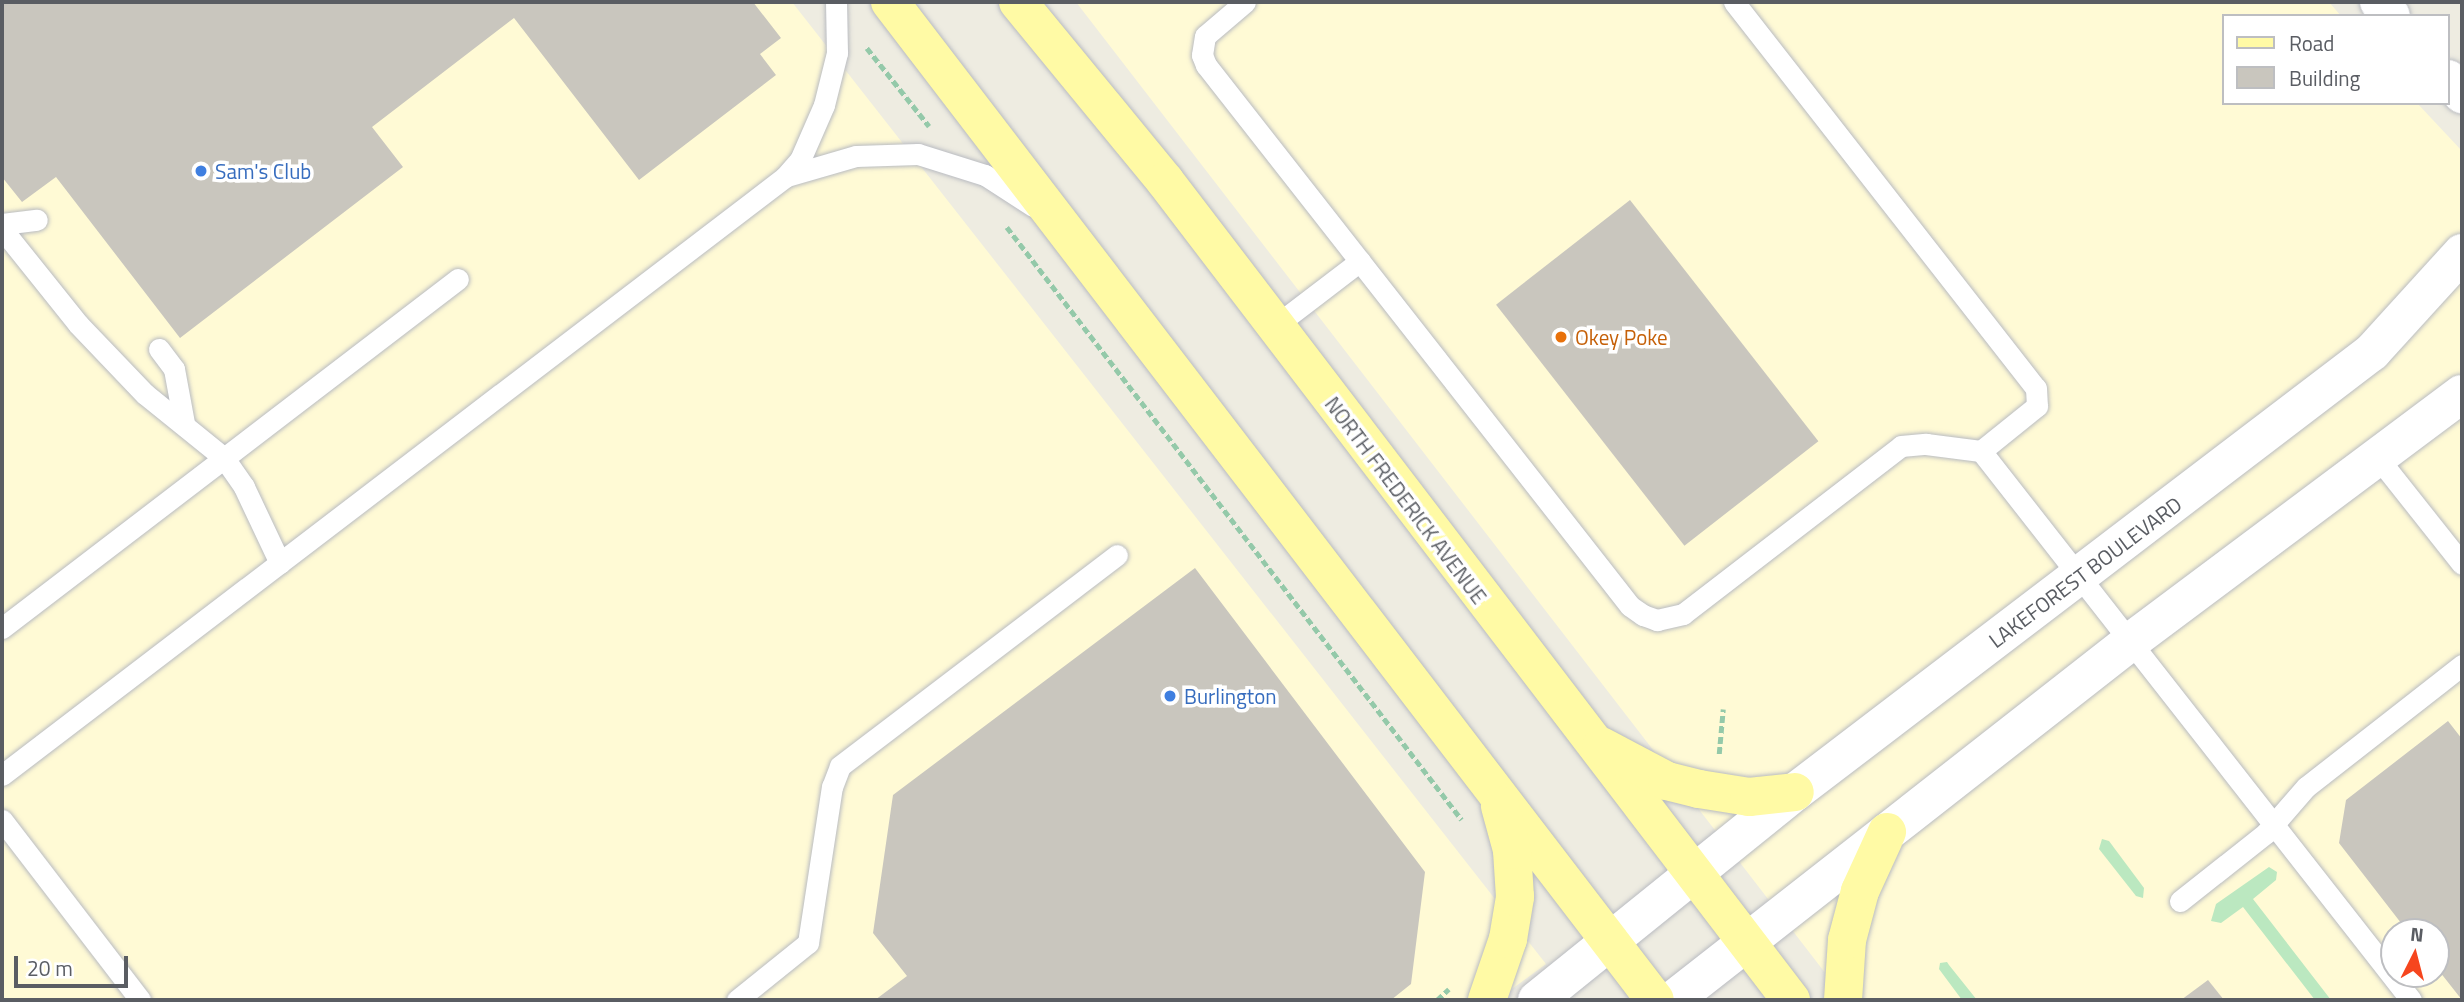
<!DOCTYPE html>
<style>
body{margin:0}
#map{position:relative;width:2464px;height:1002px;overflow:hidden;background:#eeece1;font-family:"Titillium Web",sans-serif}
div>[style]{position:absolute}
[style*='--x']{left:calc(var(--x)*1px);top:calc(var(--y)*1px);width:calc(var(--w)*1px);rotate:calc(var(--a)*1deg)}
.commercial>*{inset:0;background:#fffad5}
.green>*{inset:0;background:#bbe8c0}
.building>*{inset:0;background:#c9c6be;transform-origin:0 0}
.path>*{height:4.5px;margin-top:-2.25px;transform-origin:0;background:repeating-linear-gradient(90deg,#94c9a9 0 7px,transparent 0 10.5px)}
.roads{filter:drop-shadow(0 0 2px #b9bbc1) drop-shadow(0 0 2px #b9bbc1)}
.lane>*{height:21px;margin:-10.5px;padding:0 10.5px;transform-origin:10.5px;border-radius:10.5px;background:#fff}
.secondary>*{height:38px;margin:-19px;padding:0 19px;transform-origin:19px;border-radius:19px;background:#fff}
.primary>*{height:38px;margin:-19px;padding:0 19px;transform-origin:19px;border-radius:19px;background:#fffaa5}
.dots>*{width:19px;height:19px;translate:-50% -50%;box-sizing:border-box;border:4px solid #fff;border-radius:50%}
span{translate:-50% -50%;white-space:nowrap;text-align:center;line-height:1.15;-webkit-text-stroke:7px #fff;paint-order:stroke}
.shop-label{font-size:21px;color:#366cbe}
.left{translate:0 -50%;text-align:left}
.food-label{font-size:21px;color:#c56008}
.street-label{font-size:21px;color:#5a5d63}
.frame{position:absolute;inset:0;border:4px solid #5a5d63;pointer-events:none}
.legend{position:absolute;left:2222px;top:14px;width:228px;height:91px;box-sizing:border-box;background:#fff;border:2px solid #bdbec1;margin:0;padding:9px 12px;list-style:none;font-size:21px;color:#5a5d63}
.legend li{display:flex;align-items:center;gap:14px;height:35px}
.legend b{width:35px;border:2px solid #bdbec1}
.north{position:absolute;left:2380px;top:918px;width:70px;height:70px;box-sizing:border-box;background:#fff;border:2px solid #bdbec1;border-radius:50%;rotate:6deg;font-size:19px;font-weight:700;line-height:28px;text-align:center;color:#5a5d63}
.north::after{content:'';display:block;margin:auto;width:24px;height:32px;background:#f6461e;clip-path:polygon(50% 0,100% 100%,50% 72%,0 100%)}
.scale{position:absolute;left:14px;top:956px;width:114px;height:32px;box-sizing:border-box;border:4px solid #5a5d63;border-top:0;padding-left:9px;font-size:21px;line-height:24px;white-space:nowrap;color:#5a5d63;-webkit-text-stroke:5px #fff;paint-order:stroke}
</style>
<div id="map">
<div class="commercial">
<div style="clip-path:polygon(2px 2px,792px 2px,1546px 964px,1497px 1000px,2px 1000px)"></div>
<div style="clip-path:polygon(evenodd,1076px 2px,2329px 2px,2341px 16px,2224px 16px,2224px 103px,2417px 103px,2462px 151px,2462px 1000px,1846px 1000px,1076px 2px,2394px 932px,2436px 932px,2436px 974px,2394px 974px,2394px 932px)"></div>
</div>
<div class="green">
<div style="clip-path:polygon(2102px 839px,2109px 841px,2144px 888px,2143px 898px,2136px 896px,2099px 849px)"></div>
<div style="clip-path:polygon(2269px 867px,2277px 872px,2276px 880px,2253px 899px,2331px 1000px,2315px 1000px,2243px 907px,2221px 923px,2211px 921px,2216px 904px)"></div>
<div style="clip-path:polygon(1947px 962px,1949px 965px,1977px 1000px,1962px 1000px,1939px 969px,1940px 963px)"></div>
</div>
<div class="building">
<div style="clip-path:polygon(2px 2px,753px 2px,781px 38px,760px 54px,776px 75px,639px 180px,514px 18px,372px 127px,403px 167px,180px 338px,56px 177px,22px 202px,2px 177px)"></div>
<div style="left:1630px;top:200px;width:306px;height:170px;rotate:52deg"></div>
<div style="clip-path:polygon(1195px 568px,1425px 872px,1411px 984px,1391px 1000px,875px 1000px,907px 976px,873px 933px,893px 795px)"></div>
<div style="clip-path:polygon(2448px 721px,2462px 739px,2462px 1000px,2436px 967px,2436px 932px,2408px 932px,2339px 843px,2346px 800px)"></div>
<div style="clip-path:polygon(2208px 980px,2224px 1000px,2181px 1000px)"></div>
</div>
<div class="path">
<div style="--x:867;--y:48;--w:100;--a:51.5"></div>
<div style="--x:1007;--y:227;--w:747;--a:52.5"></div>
<div style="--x:1719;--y:754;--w:45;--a:-84.9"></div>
<div style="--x:1437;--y:1000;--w:16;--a:-43"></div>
</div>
<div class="roads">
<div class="lane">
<div style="--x:1245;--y:2;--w:52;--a:139.6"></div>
<div style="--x:1205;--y:36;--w:19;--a:99"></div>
<div style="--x:1202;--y:55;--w:11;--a:68"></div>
<div style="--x:1206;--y:65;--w:687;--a:51.91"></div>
<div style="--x:1630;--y:606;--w:16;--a:35"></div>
<div style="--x:1643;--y:615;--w:15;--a:20"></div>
<div style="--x:1657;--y:620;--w:27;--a:-13"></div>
<div style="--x:1683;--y:614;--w:275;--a:-37.6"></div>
<div style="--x:1901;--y:446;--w:25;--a:-5"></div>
<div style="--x:1926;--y:444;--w:55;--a:7.3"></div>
<div style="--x:1734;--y:2;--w:490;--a:52"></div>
<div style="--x:2036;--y:388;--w:18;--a:87"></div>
<div style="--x:2037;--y:406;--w:72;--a:141.2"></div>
<div style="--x:1981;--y:451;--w:697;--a:51.93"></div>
<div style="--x:787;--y:176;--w:72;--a:-16.2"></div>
<div style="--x:856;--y:156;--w:62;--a:-1.8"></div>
<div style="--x:918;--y:154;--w:70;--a:17.4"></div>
<div style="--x:985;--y:175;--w:57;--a:32.9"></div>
<div style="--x:2;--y:224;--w:35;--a:-7"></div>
<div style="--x:2;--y:229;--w:122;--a:51.3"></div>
<div style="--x:78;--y:324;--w:97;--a:46.3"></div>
<div style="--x:145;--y:394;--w:102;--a:39"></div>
<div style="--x:224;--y:458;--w:35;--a:55"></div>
<div style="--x:244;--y:487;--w:84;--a:64.7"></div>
<div style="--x:1275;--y:326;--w:107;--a:-37.4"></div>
<div style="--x:159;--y:349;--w:25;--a:53"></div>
<div style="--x:174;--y:369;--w:55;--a:79.5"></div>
<div style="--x:2378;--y:458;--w:135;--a:51.6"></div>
<div style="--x:2;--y:628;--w:574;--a:-37.43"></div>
<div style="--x:2;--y:775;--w:985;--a:-37.37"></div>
<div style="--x:785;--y:177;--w:23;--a:-49"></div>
<div style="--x:800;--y:160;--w:60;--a:-66.4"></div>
<div style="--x:824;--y:105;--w:54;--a:-76"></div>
<div style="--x:837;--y:53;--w:51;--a:-91.1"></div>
<div style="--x:2;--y:820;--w:227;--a:52.5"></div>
<div style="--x:2180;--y:901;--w:110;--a:-38.3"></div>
<div style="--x:2266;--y:833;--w:61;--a:-49"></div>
<div style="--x:2306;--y:787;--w:198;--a:-38"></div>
<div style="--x:737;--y:1000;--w:91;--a:-38.8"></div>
<div style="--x:808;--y:943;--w:158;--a:-81.3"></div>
<div style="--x:832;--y:787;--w:22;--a:-69"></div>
<div style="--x:840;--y:766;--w:348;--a:-37.3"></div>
</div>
<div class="secondary">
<div style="--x:2379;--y:2;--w:18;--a:49"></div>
<div style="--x:2448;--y:79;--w:21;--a:47"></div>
<div style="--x:1537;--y:1000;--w:331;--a:-38.9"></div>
<div style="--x:1795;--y:792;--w:726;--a:-37.33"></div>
<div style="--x:2372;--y:352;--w:134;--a:-47.7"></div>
<div style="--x:1673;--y:1000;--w:581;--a:-38.07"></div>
<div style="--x:2130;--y:642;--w:414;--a:-36.8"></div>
</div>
<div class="primary">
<div style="--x:890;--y:2;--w:1257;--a:52.53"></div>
<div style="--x:1018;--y:2;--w:232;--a:50.6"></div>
<div style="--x:1165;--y:181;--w:1031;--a:52.61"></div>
<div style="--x:1601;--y:746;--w:75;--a:27.9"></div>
<div style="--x:1667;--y:781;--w:33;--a:14"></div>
<div style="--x:1699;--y:789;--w:51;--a:9.1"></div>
<div style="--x:1749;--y:797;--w:46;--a:-6.2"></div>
<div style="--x:1487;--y:1000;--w:65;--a:-71"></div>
<div style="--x:1508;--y:939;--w:43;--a:-80.5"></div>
<div style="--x:1515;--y:897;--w:47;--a:-93.7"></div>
<div style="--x:1512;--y:850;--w:46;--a:-105.3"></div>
<div style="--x:1843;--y:1000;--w:60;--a:-86.2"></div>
<div style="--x:1847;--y:940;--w:51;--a:-75.1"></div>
<div style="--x:1860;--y:891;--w:65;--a:-65.4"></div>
</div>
</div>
<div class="dots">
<div style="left:201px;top:171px;background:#3f7fe0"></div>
<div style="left:1561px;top:337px;background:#e8710a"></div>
<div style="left:1170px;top:696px;background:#3f7fe0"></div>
</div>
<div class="shop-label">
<span class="left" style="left:215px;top:171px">Sam's Club</span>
<span class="left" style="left:1184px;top:696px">Burlington</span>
</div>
<div class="food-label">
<span class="left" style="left:1575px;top:337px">Okey Poke</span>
</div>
<div class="street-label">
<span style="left:1406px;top:500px;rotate:53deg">NORTH FREDERICK AVENUE</span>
<span style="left:2085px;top:572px;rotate:-37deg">LAKEFOREST BOULEVARD</span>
</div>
<div class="frame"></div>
<ul class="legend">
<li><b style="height:9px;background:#fffaa5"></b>Road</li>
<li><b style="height:19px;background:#c9c6be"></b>Building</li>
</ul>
<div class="north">N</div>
<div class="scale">20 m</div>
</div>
